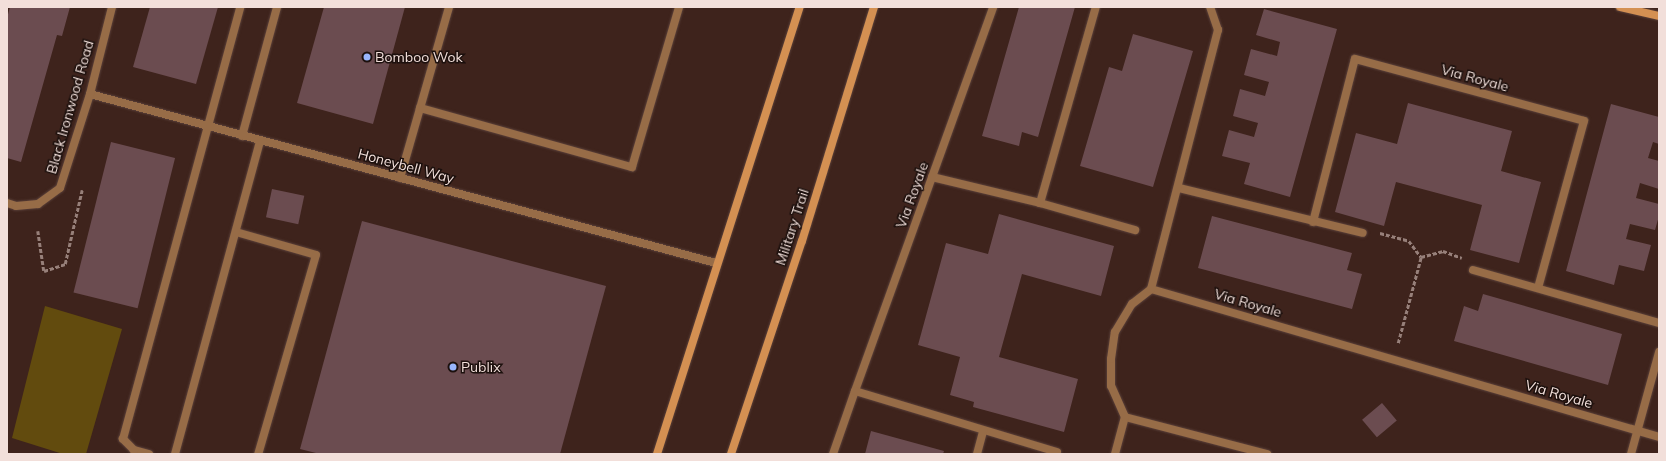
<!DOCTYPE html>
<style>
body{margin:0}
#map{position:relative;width:1666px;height:461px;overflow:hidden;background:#3e231c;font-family:Mulish,sans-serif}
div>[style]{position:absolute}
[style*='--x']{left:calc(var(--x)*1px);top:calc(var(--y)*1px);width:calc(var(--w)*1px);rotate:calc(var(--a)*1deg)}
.green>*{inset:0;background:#624b0e}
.building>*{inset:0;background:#6b4c50;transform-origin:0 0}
.path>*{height:2.5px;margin-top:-1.25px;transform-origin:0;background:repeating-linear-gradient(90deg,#97807a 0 4px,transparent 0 6px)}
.roads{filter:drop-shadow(0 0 1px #5b413a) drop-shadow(0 0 1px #5b413a)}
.lane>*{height:8px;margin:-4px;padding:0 4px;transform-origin:4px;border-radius:4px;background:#976c47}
.street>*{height:8px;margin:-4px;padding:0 4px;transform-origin:4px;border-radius:4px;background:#976c47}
.secondary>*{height:8px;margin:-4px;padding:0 4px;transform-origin:4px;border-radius:4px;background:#d49052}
.dots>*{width:11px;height:11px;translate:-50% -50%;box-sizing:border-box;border:2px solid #1c100d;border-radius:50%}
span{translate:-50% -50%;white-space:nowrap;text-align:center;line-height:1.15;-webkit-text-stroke:3px #1c100d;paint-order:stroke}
.poi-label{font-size:14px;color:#f2dfda}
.left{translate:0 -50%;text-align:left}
.street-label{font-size:14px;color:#f2dfda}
.frame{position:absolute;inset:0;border:8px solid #f2dfda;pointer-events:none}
</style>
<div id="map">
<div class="green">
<div style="clip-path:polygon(45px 306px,122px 329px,86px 454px,63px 454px,12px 438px)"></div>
</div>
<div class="building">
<div style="clip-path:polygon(10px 7px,70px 7px,62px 36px,57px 35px,21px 162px,7px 158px,7px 18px)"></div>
<div style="clip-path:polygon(150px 7px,218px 7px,196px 84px,133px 67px)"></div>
<div style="clip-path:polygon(324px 7px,405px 7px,373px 124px,297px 103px)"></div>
<div style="clip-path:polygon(1019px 7px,1075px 7px,1038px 137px,1022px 132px,1019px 146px,982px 136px)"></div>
<div style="clip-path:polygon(1264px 9px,1337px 29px,1290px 197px,1244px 184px,1250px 163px,1222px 156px,1229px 130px,1254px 137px,1258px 123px,1233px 116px,1240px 89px,1265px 96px,1269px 82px,1244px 75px,1251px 49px,1277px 56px,1280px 42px,1256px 35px)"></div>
<div style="clip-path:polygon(1133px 34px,1193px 51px,1153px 187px,1080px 166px,1109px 67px,1122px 71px)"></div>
<div style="clip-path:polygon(1408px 103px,1512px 131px,1501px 171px,1541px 182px,1519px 263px,1470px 250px,1482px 205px,1396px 182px,1384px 226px,1335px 212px,1356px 133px,1397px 144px)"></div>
<div style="clip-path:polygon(1611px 104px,1659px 117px,1659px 144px,1653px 142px,1648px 158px,1659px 161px,1659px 189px,1640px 183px,1636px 198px,1659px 204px,1659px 216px,1655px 230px,1630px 224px,1626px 239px,1651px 245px,1644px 271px,1619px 265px,1614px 285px,1566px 271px)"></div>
<div style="left:111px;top:142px;width:66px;height:155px;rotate:14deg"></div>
<div style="left:272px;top:189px;width:33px;height:29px;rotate:12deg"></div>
<div style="clip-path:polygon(999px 214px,1114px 246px,1101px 296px,1022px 274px,999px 357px,1078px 379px,1064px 432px,973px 407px,974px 402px,950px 395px,960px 357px,918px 345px,946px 243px,988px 254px)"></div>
<div style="clip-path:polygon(1212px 216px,1352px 253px,1347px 270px,1362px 274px,1352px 309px,1198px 268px)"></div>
<div style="clip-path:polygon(362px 221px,606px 286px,560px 454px,320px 454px,300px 449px)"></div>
<div style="clip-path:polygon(1483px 294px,1622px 334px,1608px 385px,1454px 341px,1464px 306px,1478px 311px)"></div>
<div style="left:1382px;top:403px;width:23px;height:26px;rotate:50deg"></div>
<div style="clip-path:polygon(871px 431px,944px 451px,943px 454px,865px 454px)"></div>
</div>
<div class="path">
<div style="--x:38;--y:231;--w:40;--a:81.5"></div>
<div style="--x:44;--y:271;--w:22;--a:-18"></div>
<div style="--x:65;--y:264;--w:76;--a:-77.1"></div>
<div style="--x:1380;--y:233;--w:30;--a:15"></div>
<div style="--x:1409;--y:241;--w:20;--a:53"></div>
<div style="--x:1421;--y:257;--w:23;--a:-15"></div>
<div style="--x:1443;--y:251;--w:20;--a:20"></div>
<div style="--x:1398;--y:343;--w:89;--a:-75"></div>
</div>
<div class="roads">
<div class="lane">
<div style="--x:420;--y:108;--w:220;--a:15.6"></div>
<div style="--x:632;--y:167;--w:167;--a:-73.6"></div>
<div style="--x:242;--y:136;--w:134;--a:-74.8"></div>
<div style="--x:932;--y:177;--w:111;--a:13.5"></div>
<div style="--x:1040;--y:203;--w:99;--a:15.9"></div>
<div style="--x:400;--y:178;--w:178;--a:-74"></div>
<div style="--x:1179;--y:188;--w:189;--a:13.7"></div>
<div style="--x:1040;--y:203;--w:204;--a:-74.1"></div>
<div style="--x:1313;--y:222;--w:168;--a:-75.6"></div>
<div style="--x:1355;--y:59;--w:237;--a:15.1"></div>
<div style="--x:1584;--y:121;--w:173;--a:105.4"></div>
<div style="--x:236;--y:232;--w:83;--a:16"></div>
<div style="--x:316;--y:255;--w:207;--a:106.2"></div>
<div style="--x:1473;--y:270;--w:193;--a:15.9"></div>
<div style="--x:1151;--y:289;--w:529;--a:16.24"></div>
<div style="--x:855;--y:391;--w:408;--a:-70.2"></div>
<div style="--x:1125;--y:417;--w:147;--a:14.6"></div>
<div style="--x:149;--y:454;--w:16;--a:-165"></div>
<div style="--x:134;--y:450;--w:16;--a:-135"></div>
<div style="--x:123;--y:439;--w:448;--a:-74.8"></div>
<div style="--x:175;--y:454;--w:324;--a:-74.8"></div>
<div style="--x:833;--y:454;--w:67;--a:-70.8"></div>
<div style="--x:855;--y:391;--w:211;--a:16.8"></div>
<div style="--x:977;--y:454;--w:24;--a:-75"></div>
<div style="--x:1115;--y:454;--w:38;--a:-75"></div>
<div style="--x:1125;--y:417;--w:34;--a:-114"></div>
<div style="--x:1111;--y:386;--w:27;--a:-90"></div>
<div style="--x:1111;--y:359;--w:27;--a:-82"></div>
<div style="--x:1115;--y:332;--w:33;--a:-59"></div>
<div style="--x:1132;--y:304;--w:24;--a:-38"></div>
<div style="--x:1151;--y:289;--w:268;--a:-75.5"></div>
<div style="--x:1218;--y:30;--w:24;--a:-109"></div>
<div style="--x:1631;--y:454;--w:106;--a:-74.6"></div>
</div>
<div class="street">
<div style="--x:90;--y:94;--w:648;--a:15.11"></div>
<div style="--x:7;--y:203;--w:9;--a:18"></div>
<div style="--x:16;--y:206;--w:22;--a:-5"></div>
<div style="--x:38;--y:204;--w:27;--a:-36"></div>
<div style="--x:60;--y:188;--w:99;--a:-72.3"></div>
<div style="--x:90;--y:94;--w:90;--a:-75.8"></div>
</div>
<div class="secondary">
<div style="--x:1620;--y:7;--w:40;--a:13"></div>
<div style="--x:657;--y:454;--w:469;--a:-72.3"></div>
<div style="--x:731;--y:454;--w:225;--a:-71.6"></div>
<div style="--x:802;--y:241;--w:245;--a:-72.9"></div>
</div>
</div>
<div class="dots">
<div style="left:367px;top:57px;background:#99b5fd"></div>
<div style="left:453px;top:367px;background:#99b5fd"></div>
</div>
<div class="poi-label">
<span class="left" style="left:375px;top:57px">Bomboo Wok</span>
<span class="left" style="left:461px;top:367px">Publix</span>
</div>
<div class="street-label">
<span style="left:1475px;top:78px;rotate:15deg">Via Royale</span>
<span style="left:70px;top:107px;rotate:-74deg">Black Ironwood Road</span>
<span style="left:406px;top:166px;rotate:15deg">Honeybell Way</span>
<span style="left:912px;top:195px;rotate:-70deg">Via Royale</span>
<span style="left:792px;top:227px;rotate:-72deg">Military Trail</span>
<span style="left:1248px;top:303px;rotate:16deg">Via Royale</span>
<span style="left:1559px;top:394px;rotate:16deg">Via Royale</span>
</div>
<div class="frame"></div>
</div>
